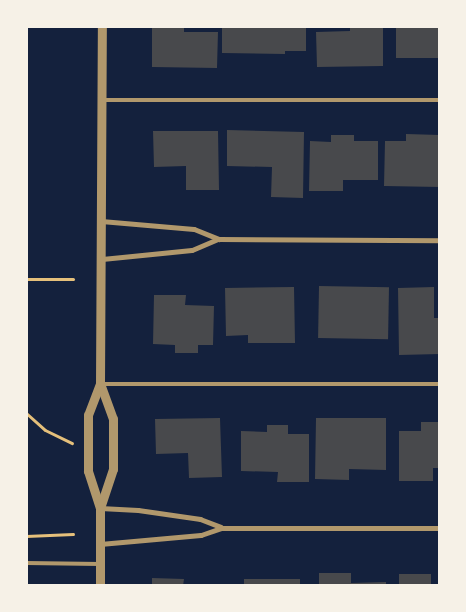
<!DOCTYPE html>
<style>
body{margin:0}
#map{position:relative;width:466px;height:612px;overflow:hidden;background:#14213d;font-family:"Asap Condensed",sans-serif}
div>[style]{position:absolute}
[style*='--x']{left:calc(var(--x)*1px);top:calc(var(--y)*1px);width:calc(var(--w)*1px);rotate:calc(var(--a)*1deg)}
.building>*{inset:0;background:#48494c;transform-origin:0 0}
.path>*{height:3px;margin:-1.5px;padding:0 1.5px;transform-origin:1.5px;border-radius:1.5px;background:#e5c07b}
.service>*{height:4px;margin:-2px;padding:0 2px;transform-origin:2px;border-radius:2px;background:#b1986c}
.minor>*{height:5px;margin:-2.5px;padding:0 2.5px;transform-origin:2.5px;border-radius:2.5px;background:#b1986c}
.tertiary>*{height:9px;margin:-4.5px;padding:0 4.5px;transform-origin:4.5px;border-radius:4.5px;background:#b1986c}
span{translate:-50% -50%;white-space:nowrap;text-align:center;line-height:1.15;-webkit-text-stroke:4px #f6f1e7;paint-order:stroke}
.frame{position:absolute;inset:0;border:28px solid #f6f1e7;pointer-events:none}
</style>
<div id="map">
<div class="building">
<div style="clip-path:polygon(152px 26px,184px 26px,184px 32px,218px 32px,217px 68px,152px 67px)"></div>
<div style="clip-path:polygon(222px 26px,306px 26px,306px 51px,285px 51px,285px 54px,222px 53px)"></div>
<div style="clip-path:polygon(350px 26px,383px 26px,383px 66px,317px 67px,316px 32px,350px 31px)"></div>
<div style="left:396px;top:26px;width:44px;height:32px"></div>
<div style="clip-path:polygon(227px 130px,304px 132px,303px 198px,271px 197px,272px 167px,227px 166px)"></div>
<div style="clip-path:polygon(153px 131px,218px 131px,219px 190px,186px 190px,186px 166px,154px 167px)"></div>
<div style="clip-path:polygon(406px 134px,440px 135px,440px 187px,384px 186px,385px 141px,406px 141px)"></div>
<div style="clip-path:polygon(331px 135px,354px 135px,354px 141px,378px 141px,378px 180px,343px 180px,343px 191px,309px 191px,310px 141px,331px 142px)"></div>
<div style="left:319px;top:286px;width:70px;height:52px;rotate:1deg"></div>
<div style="clip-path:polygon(294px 287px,295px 343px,248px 343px,248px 335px,226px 336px,225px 288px)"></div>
<div style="clip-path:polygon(434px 287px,434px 318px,440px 318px,440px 354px,399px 355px,398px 288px)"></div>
<div style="clip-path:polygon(154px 295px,186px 295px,185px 305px,214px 306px,213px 345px,198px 345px,198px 353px,175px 353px,175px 345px,153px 344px)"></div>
<div style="clip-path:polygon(220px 418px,222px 477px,189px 478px,188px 453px,156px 454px,155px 419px)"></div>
<div style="clip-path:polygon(316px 418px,386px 418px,386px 470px,349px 469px,349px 480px,315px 479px)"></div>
<div style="clip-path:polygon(421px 422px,440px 422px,440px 468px,433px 468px,433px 481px,399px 481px,399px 431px,421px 431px)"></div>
<div style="clip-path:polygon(267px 425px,288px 425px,288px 434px,309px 434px,309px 482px,277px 482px,278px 472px,241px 471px,241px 431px,267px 432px)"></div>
<div style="clip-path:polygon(319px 573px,351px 573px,351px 583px,386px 582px,386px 586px,319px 586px)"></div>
<div style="left:399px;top:574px;width:32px;height:12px"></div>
<div style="clip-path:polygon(152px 578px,184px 579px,183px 586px,152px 586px)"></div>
<div style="left:244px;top:579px;width:56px;height:7px"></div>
</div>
<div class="path">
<div style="--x:26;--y:279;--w:47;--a:0"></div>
<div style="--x:26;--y:413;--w:25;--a:42"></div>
<div style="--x:45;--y:430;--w:30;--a:26"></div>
<div style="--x:26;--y:536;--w:47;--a:-2.4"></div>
</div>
<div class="service">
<div style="--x:102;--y:100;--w:338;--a:0"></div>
<div style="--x:100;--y:384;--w:340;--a:0"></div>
<div style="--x:26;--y:563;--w:74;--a:0.8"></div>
</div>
<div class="minor">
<div style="--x:101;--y:221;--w:93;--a:4.9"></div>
<div style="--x:194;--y:229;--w:27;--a:22"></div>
<div style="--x:219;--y:239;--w:221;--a:0.3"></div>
<div style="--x:102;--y:259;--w:90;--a:-5.7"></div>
<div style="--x:192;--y:250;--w:28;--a:-23"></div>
<div style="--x:100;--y:508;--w:38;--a:3"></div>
<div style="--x:138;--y:510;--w:63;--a:8.3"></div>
<div style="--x:200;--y:519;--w:22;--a:21"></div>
<div style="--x:100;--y:544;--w:101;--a:-5.1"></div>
<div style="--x:201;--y:535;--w:21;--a:-19"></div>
<div style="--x:221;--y:528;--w:219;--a:0"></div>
</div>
<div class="tertiary">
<div style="--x:100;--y:508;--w:39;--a:-108"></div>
<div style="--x:88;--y:471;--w:56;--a:-90"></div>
<div style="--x:88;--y:415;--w:33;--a:-69"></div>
<div style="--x:100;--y:586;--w:78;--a:-90"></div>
<div style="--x:100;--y:508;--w:41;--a:-71.6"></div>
<div style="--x:113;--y:469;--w:50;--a:-90"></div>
<div style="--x:113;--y:419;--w:37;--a:-110"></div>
<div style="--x:100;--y:384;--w:358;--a:-89.7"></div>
</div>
<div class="frame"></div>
</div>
